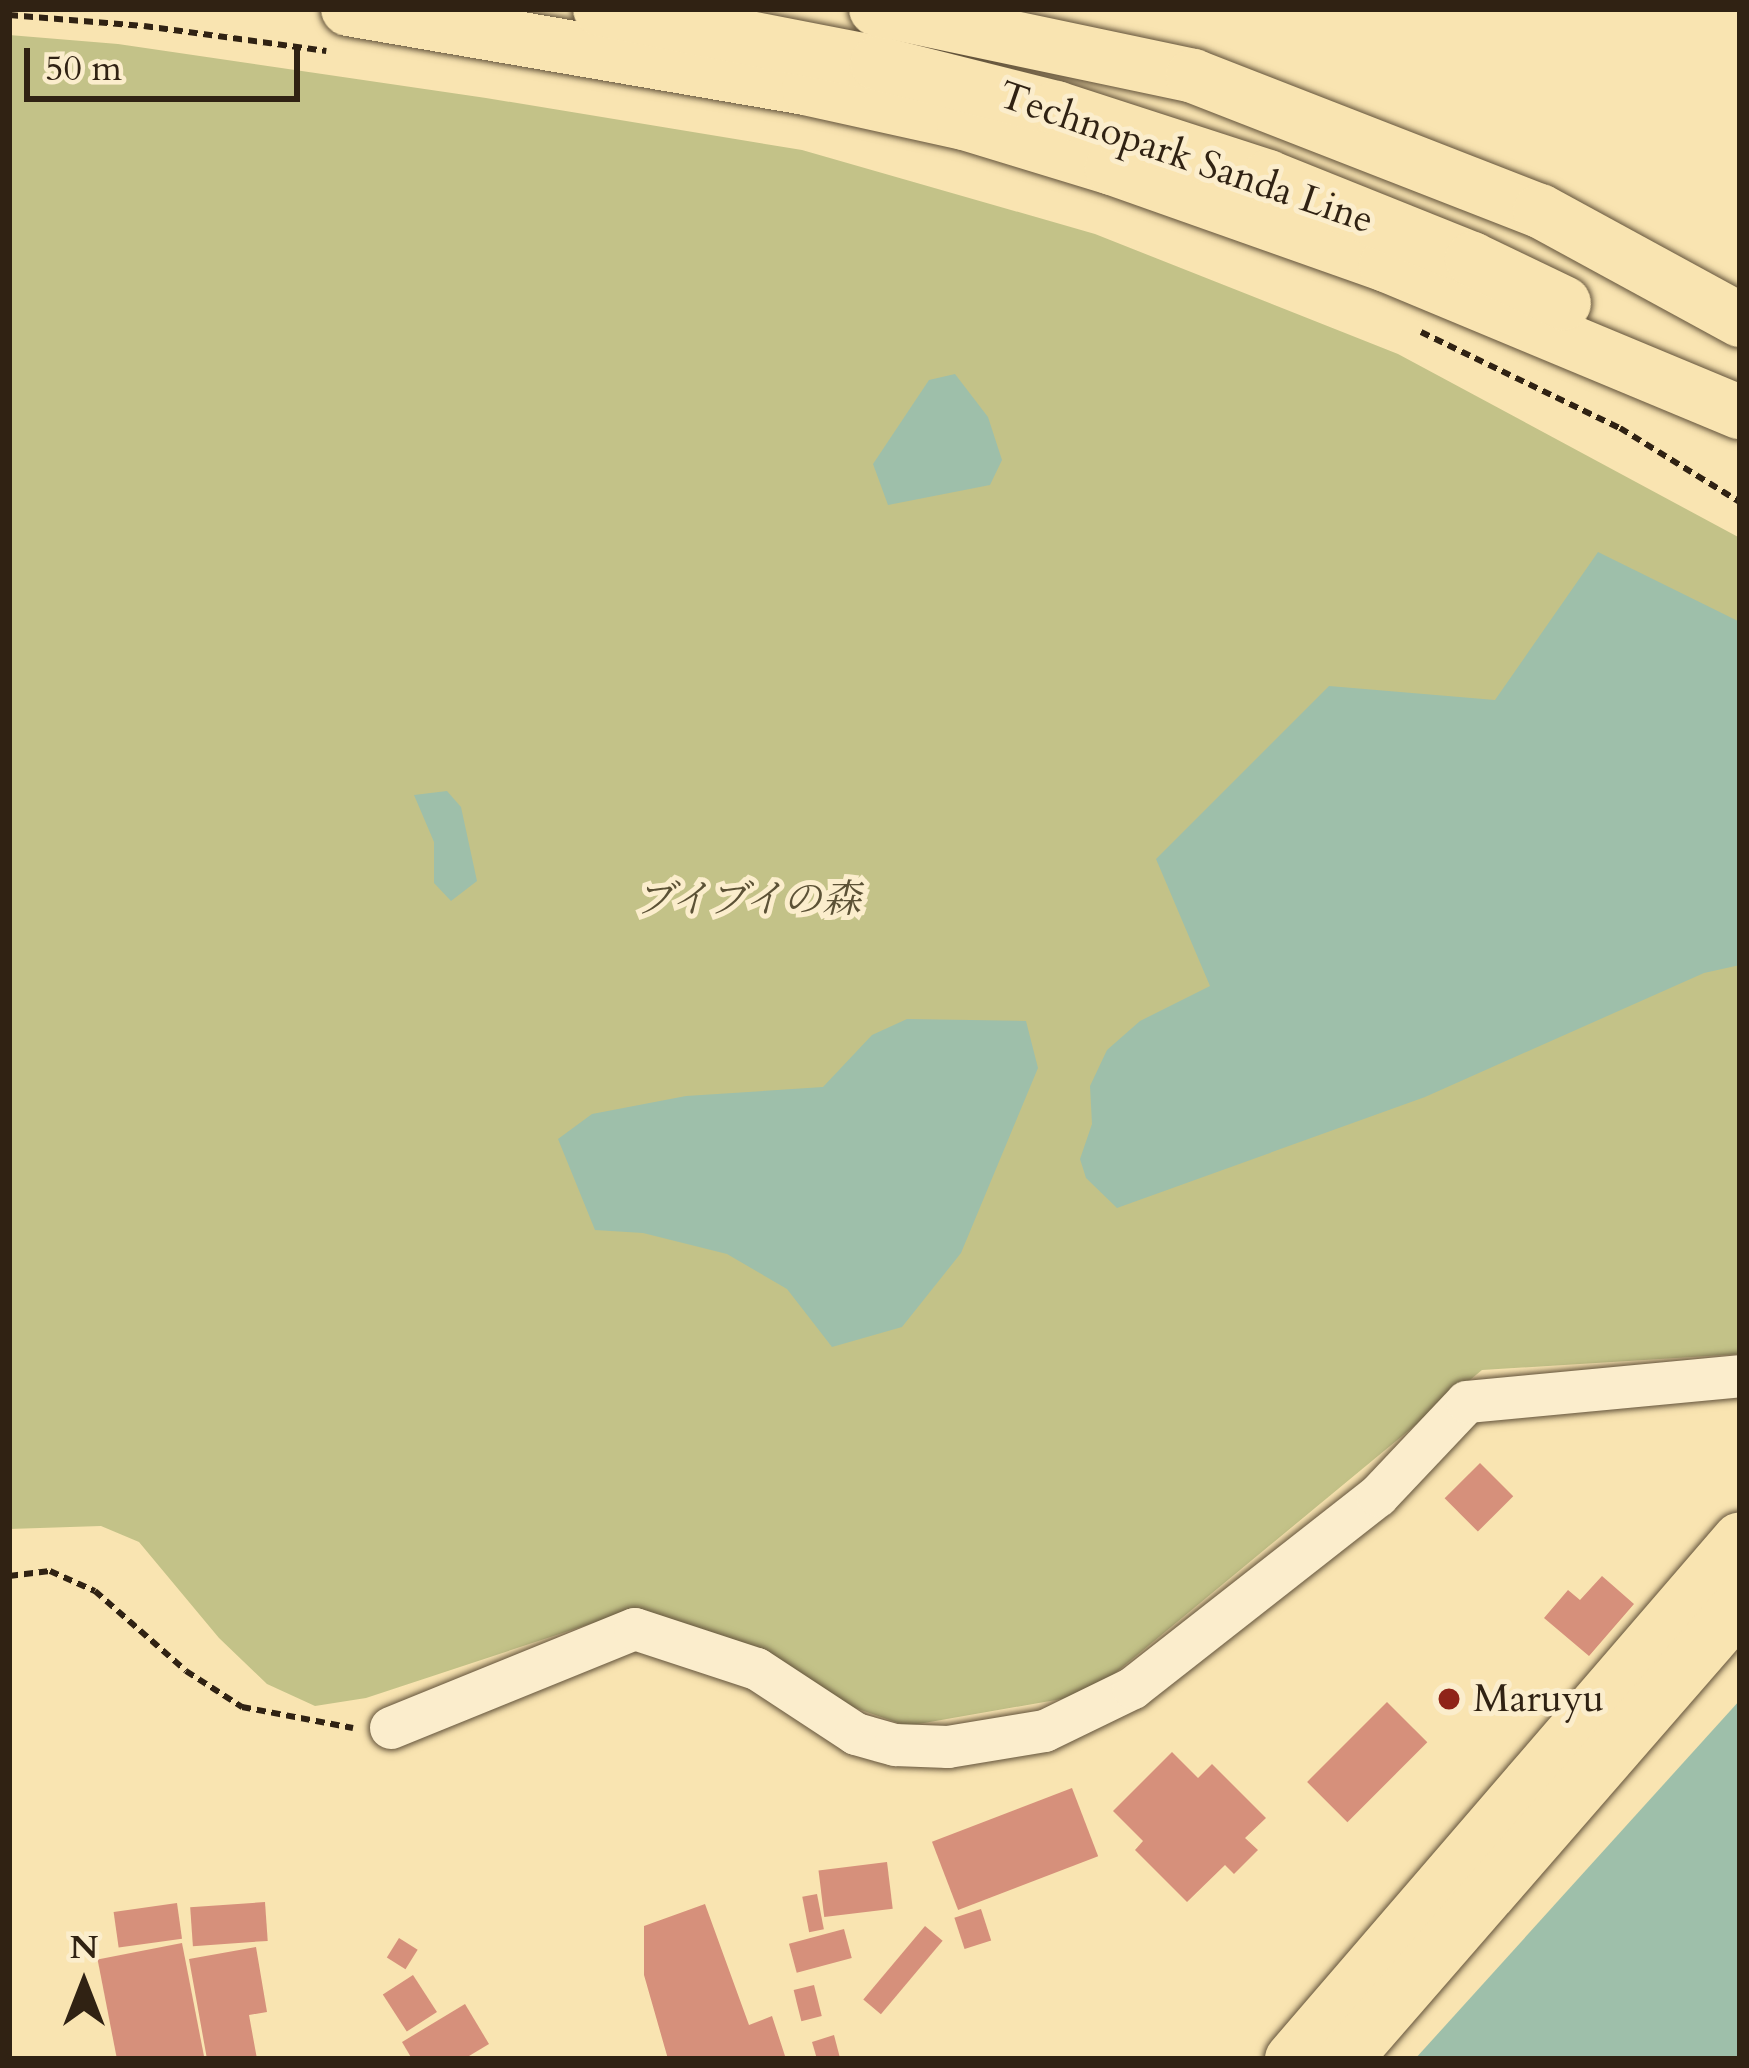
<!DOCTYPE html>
<meta charset="utf-8">
<style>
body{margin:0}
#map{position:relative;width:1749px;height:2068px;overflow:hidden;background:#f9e4b1;font-family:Cardo,"Noto Serif JP",serif}
div>[style]{position:absolute}
[style*='--x']{left:calc(var(--x)*1px);top:calc(var(--y)*1px);width:calc(var(--w)*1px);rotate:calc(var(--a)*1deg)}
.green>*{inset:0;background:#c3c288}
.water>*{inset:0;background:#9ebfaa}
.building>*{inset:0;background:#d6907b;transform-origin:0 0}
.path>*{height:6px;margin-top:-3px;transform-origin:0;background:repeating-linear-gradient(90deg,#302213 0 9px,transparent 0 15px)}
.roads{filter:drop-shadow(0 0 3px #62523a) drop-shadow(0 0 3px #62523a)}
.minor>*{height:42px;margin:-21px;padding:0 21px;transform-origin:21px;border-radius:21px;background:#fbedcc}
.major>*{height:54px;margin:-27px;padding:0 27px;transform-origin:27px;border-radius:27px;background:#f9e4b1}
.dots>*{width:33px;height:33px;translate:-50% -50%;box-sizing:border-box;border:6px solid #fbedcc;border-radius:50%}
span{translate:-50% -50%;white-space:nowrap;text-align:center;line-height:1.15;-webkit-text-stroke:10px #fbedcc;paint-order:stroke}
.street-label{font-size:39px;color:#302213}
.park-label{font-size:39px;color:#5c5236;font-style:italic}
.poi-label{font-size:39px;color:#302213}
.left{translate:0 -50%;text-align:left}
.frame{position:absolute;inset:0;border:12px solid #302213;pointer-events:none}
.north{position:absolute;left:24px;top:1924px;width:120px;height:120px;-webkit-text-stroke:9px #fbedcc;paint-order:stroke;rotate:0deg;font-size:33px;font-weight:700;line-height:48px;text-align:center;color:#302213}
.north::after{content:'';display:block;margin:auto;width:42px;height:54px;background:#302213;clip-path:polygon(50% 0,100% 100%,50% 72%,0 100%)}
.scale{position:absolute;left:24px;top:48px;width:276px;height:54px;box-sizing:border-box;border:6px solid #302213;border-top:0;padding-left:15px;font-size:36px;line-height:42px;white-space:nowrap;color:#302213;-webkit-text-stroke:9px #fbedcc;paint-order:stroke}
</style>
<div id="map">
<div class="green">
<div style="clip-path:polygon(9px 35px,118px 44px,486px 98px,802px 150px,1095px 234px,1398px 354px,1740px 538px,1740px 1354px,1482px 1370px,1090px 1694px,907px 1726px,602px 1620px,366px 1698px,315px 1706px,267px 1684px,219px 1638px,139px 1542px,101px 1526px,9px 1529px)"></div>
</div>
<div class="water">
<div style="clip-path:polygon(955px 374px,988px 417px,1002px 460px,990px 485px,888px 505px,873px 464px,929px 380px)"></div>
<div style="clip-path:polygon(1598px 552px,1740px 622px,1740px 965px,1704px 973px,1425px 1097px,1117px 1208px,1086px 1178px,1080px 1159px,1092px 1124px,1090px 1086px,1107px 1050px,1140px 1021px,1210px 986px,1156px 859px,1329px 686px,1495px 700px)"></div>
<div style="clip-path:polygon(447px 791px,461px 807px,477px 881px,451px 901px,434px 883px,434px 842px,414px 795px)"></div>
<div style="clip-path:polygon(907px 1019px,1026px 1021px,1038px 1068px,961px 1253px,902px 1327px,832px 1347px,787px 1289px,727px 1254px,643px 1233px,595px 1230px,558px 1139px,592px 1114px,686px 1096px,823px 1087px,872px 1035px)"></div>
<div style="clip-path:polygon(1740px 1700px,1740px 2059px,1415px 2059px)"></div>
</div>
<div class="building">
<div style="left:1480px;top:1463px;width:47px;height:50px;rotate:45deg"></div>
<div style="clip-path:polygon(1602px 1576px,1634px 1604px,1589px 1656px,1544px 1618px,1568px 1590px,1580px 1600px)"></div>
<div style="left:1387px;top:1702px;width:57px;height:113px;rotate:45deg"></div>
<div style="clip-path:polygon(1172px 1752px,1198px 1778px,1212px 1764px,1266px 1818px,1245px 1838px,1258px 1850px,1234px 1874px,1225px 1865px,1187px 1902px,1135px 1850px,1143px 1841px,1113px 1811px)"></div>
<div style="left:1072px;top:1788px;width:73px;height:150px;rotate:69deg"></div>
<div style="left:887px;top:1862px;width:47px;height:69px;rotate:83deg"></div>
<div style="left:817px;top:1894px;width:36px;height:15px;rotate:79deg"></div>
<div style="left:265px;top:1902px;width:39px;height:75px;rotate:86deg"></div>
<div style="left:177px;top:1903px;width:36px;height:64px;rotate:82deg"></div>
<div style="clip-path:polygon(705px 1904px,749px 2025px,772px 2016px,786px 2059px,668px 2059px,644px 1975px,644px 1926px)"></div>
<div style="left:981px;top:1909px;width:33px;height:28px;rotate:72deg"></div>
<div style="left:925px;top:1926px;width:23px;height:96px;rotate:40deg"></div>
<div style="left:844px;top:1929px;width:30px;height:57px;rotate:75deg"></div>
<div style="left:399px;top:1938px;width:22px;height:23px;rotate:32deg"></div>
<div style="left:182px;top:1943px;width:118px;height:86px;rotate:79deg"></div>
<div style="clip-path:polygon(256px 1947px,267px 2012px,249px 2015px,257px 2059px,207px 2059px,189px 1959px)"></div>
<div style="left:413px;top:1975px;width:44px;height:36px;rotate:57deg"></div>
<div style="left:814px;top:1985px;width:32px;height:21px;rotate:76deg"></div>
<div style="clip-path:polygon(465px 2004px,489px 2044px,464px 2059px,412px 2059px,402px 2042px)"></div>
<div style="clip-path:polygon(834px 2035px,840px 2058px,817px 2059px,812px 2042px)"></div>
</div>
<div class="path">
<div style="--x:9;--y:15;--w:135;--a:4.7"></div>
<div style="--x:144;--y:26;--w:184;--a:7.8"></div>
<div style="--x:1421;--y:332;--w:221;--a:25.8"></div>
<div style="--x:1620;--y:428;--w:141;--a:31.7"></div>
<div style="--x:9;--y:1576;--w:41;--a:-7"></div>
<div style="--x:50;--y:1571;--w:49;--a:24"></div>
<div style="--x:95;--y:1591;--w:121;--a:41.3"></div>
<div style="--x:186;--y:1671;--w:67;--a:32.7"></div>
<div style="--x:242;--y:1707;--w:113;--a:10.7"></div>
</div>
<div class="roads">
<div class="minor">
<div style="--x:391;--y:1728;--w:263;--a:-22.1"></div>
<div style="--x:635;--y:1629;--w:128;--a:18.2"></div>
<div style="--x:757;--y:1669;--w:118;--a:33.3"></div>
<div style="--x:856;--y:1734;--w:41;--a:15.8"></div>
<div style="--x:895;--y:1745;--w:53;--a:2.2"></div>
<div style="--x:948;--y:1747;--w:98;--a:-9.4"></div>
<div style="--x:1045;--y:1731;--w:98;--a:-26"></div>
<div style="--x:1133;--y:1688;--w:311;--a:-38.1"></div>
<div style="--x:1378;--y:1496;--w:129;--a:-46.6"></div>
<div style="--x:1467;--y:1402;--w:274;--a:-5.4"></div>
</div>
<div class="major">
<div style="--x:348;--y:9;--w:468;--a:9.8"></div>
<div style="--x:809;--y:89;--w:159;--a:12.4"></div>
<div style="--x:964;--y:123;--w:155;--a:16.9"></div>
<div style="--x:1112;--y:168;--w:291;--a:19.5"></div>
<div style="--x:1386;--y:265;--w:383;--a:22.6"></div>
<div style="--x:600;--y:9;--w:282;--a:11"></div>
<div style="--x:877;--y:63;--w:185;--a:14.1"></div>
<div style="--x:1056;--y:108;--w:223;--a:18"></div>
<div style="--x:1268;--y:177;--w:220;--a:21.9"></div>
<div style="--x:1472;--y:259;--w:102;--a:25.6"></div>
<div style="--x:876;--y:9;--w:324;--a:11.9"></div>
<div style="--x:1193;--y:76;--w:372;--a:21.3"></div>
<div style="--x:1540;--y:211;--w:228;--a:28.6"></div>
<div style="--x:1292;--y:2059;--w:686;--a:-49.25"></div>
<div style="--x:1345;--y:2059;--w:602;--a:-48.98"></div>
</div>
</div>
<div class="dots">
<div style="left:1449px;top:1699px;background:#8f2418"></div>
</div>
<div class="street-label">
<span style="left:1186px;top:158px;rotate:19deg">Technopark Sanda Line</span>
</div>
<div class="park-label">
<span style="left:748px;top:900px">ブイブイの森</span>
</div>
<div class="poi-label">
<span class="left" style="left:1473px;top:1699px">Maruyu</span>
</div>
<div class="frame"></div>
<div class="north">N</div>
<div class="scale">50 m</div>
</div>
